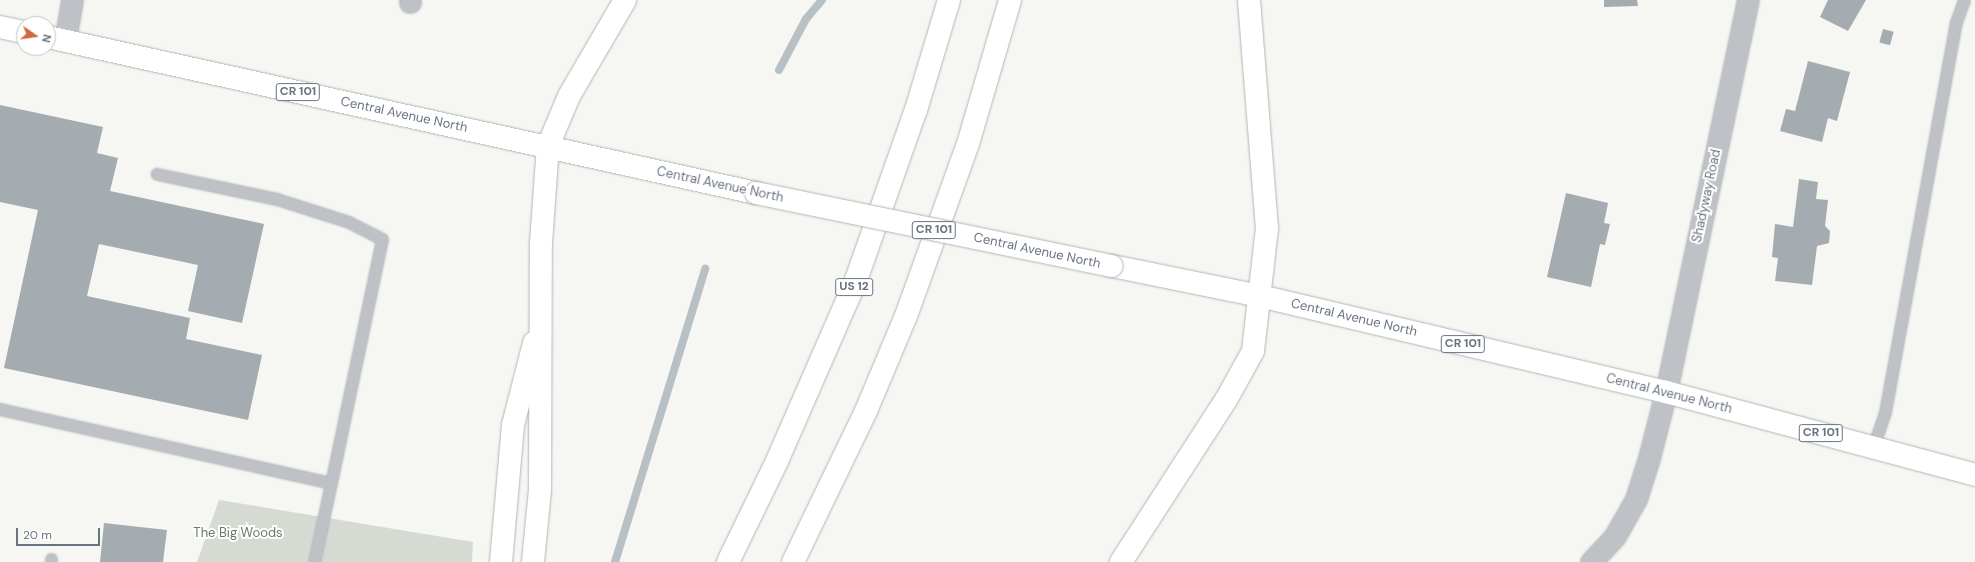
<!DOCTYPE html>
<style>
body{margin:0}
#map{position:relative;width:1975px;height:562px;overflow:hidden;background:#f6f6f3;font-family:"DM Sans",sans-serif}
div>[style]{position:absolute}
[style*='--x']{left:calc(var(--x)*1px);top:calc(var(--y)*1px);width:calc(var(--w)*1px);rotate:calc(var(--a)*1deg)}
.green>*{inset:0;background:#d5dad3}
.stream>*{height:8px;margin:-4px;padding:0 4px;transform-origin:4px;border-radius:4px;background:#b7c0c5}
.building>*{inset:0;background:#a4abb1;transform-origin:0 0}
.roads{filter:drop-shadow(0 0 1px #b2b5b9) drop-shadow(0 0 1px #b2b5b9)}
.service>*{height:11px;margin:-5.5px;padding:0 5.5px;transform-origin:5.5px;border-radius:5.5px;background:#bec1c5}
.minor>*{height:21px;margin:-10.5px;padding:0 10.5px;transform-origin:10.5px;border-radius:10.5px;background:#bec1c5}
.primary>*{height:22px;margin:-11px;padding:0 11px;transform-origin:11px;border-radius:11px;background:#fff}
.motorway>*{height:22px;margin:-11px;padding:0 11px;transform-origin:11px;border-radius:11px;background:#fff}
.bridges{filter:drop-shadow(0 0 1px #b2b5b9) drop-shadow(0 0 1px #b2b5b9)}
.primary-bridge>*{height:22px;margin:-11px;padding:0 11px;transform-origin:11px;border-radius:11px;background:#fff}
span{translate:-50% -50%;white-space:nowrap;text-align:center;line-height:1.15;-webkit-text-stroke:4px #fff;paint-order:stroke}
.shield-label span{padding:1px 3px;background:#fff;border:1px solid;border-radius:3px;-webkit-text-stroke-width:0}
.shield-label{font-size:12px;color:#697481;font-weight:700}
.street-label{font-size:13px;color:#697481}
.park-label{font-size:13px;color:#697967}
.north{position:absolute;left:16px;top:16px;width:40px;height:40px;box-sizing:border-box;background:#fff;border:1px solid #c3c7cd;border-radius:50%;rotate:103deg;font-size:11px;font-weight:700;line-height:16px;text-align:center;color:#697481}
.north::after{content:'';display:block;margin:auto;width:14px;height:18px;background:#cd693c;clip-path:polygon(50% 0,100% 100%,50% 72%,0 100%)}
.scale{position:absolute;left:16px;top:528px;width:84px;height:18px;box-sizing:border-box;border:2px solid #697481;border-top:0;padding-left:5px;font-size:12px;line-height:14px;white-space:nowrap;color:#697481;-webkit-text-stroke:3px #fff;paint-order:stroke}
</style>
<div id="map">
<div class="green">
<div style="clip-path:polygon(219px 500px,473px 542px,472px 562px,197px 562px)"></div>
</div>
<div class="stream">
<div style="--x:779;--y:70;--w:58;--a:-62.1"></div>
<div style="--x:806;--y:19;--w:25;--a:-50"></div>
<div style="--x:615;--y:562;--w:307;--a:-72.9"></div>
</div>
<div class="building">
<div style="clip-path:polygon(1604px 0,1637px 0,1638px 6px,1604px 7px)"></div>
<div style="clip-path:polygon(1828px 0,1866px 0,1848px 31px,1820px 17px)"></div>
<div style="left:1883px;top:29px;width:11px;height:14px;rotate:15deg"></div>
<div style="clip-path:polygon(1808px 61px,1850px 72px,1837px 121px,1828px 118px,1822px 142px,1780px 131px,1786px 109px,1795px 111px)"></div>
<div style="clip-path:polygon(0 105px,103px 127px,97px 153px,118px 158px,110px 191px,264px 224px,242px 323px,188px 311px,198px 265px,99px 244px,87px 296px,190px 318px,186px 339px,262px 355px,248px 420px,4px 368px,38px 210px,0 202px)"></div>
<div style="clip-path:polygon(1799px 179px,1818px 182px,1816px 199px,1828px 200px,1825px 226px,1830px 231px,1829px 243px,1817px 246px,1812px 285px,1775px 281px,1778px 258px,1772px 257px,1775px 224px,1793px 227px)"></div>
<div style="clip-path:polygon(1566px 193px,1608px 203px,1604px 223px,1610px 224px,1605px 245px,1600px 244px,1591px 287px,1547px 277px)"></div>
<div style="clip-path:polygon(104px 523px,167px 530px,163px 562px,100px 562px)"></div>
</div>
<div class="roads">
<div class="service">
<div style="--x:0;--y:409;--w:339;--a:12.6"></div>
<div style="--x:331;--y:483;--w:249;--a:-78.2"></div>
<div style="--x:382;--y:239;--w:37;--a:-153"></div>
<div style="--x:349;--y:222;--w:76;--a:-162.3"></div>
<div style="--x:277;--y:199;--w:123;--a:-168.2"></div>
<div style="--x:1873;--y:447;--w:37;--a:-71"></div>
<div style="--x:1885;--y:412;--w:396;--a:-79.7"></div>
<div style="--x:1956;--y:22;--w:23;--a:-70"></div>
<div style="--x:51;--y:562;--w:3;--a:-90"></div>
<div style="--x:314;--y:562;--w:81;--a:-77.9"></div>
</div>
<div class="minor">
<div style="--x:410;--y:0;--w:2;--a:90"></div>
<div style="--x:65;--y:41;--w:42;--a:-80.3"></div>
<div style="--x:1591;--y:562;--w:35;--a:-47"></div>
<div style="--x:1615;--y:536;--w:43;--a:-60.4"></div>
<div style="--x:1636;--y:499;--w:43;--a:-72.4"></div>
<div style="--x:1649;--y:458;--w:68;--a:-75.6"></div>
<div style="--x:1666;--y:392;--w:400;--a:-78.2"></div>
</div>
<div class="primary">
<div style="--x:0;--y:27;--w:25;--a:12"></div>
<div style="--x:48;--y:37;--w:725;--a:12.43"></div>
<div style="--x:1112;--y:266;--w:151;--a:11.5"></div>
<div style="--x:1260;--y:296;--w:417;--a:13.3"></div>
<div style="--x:1666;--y:392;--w:320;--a:15"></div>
</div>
<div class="motorway">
<div style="--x:501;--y:562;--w:138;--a:-85"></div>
<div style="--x:513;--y:425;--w:85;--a:-75.6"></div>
<div style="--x:533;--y:562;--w:73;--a:-84.5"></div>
<div style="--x:540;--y:489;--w:246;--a:-89.8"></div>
<div style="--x:541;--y:243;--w:97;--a:-85.9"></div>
<div style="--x:548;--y:146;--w:54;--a:-67.2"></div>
<div style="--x:569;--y:96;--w:111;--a:-59.7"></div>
<div style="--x:728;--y:562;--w:112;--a:-64.1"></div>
<div style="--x:777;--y:461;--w:197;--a:-66.4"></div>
<div style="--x:856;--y:280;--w:180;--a:-70.6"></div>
<div style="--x:916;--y:110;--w:115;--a:-73.3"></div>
<div style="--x:793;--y:562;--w:168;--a:-64.2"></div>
<div style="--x:866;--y:411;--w:103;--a:-67.2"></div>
<div style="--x:906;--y:316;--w:183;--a:-70.2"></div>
<div style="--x:968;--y:144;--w:150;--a:-73.7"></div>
<div style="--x:1121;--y:562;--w:193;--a:-57.1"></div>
<div style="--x:1226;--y:400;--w:56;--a:-61.1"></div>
<div style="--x:1253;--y:351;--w:123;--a:-83.5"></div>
<div style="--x:1267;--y:229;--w:230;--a:-94.5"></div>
</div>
</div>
<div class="bridges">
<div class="primary-bridge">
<div style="--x:756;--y:193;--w:363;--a:11.6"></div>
</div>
</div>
<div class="shield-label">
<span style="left:298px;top:92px">CR 101</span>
<span style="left:934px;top:230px">CR 101</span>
<span style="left:854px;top:287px">US 12</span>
<span style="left:1463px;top:344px">CR 101</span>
<span style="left:1821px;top:433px">CR 101</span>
</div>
<div class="street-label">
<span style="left:404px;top:115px;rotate:12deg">Central Avenue North</span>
<span style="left:720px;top:185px;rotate:12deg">Central Avenue North</span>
<span style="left:1707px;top:196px;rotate:-78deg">Shadyway Road</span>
<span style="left:1037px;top:251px;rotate:12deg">Central Avenue North</span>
<span style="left:1354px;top:318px;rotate:13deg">Central Avenue North</span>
<span style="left:1669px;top:394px;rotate:14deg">Central Avenue North</span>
</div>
<div class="park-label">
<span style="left:238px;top:533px">The Big Woods</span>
</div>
<div class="north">N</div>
<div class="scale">20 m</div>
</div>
